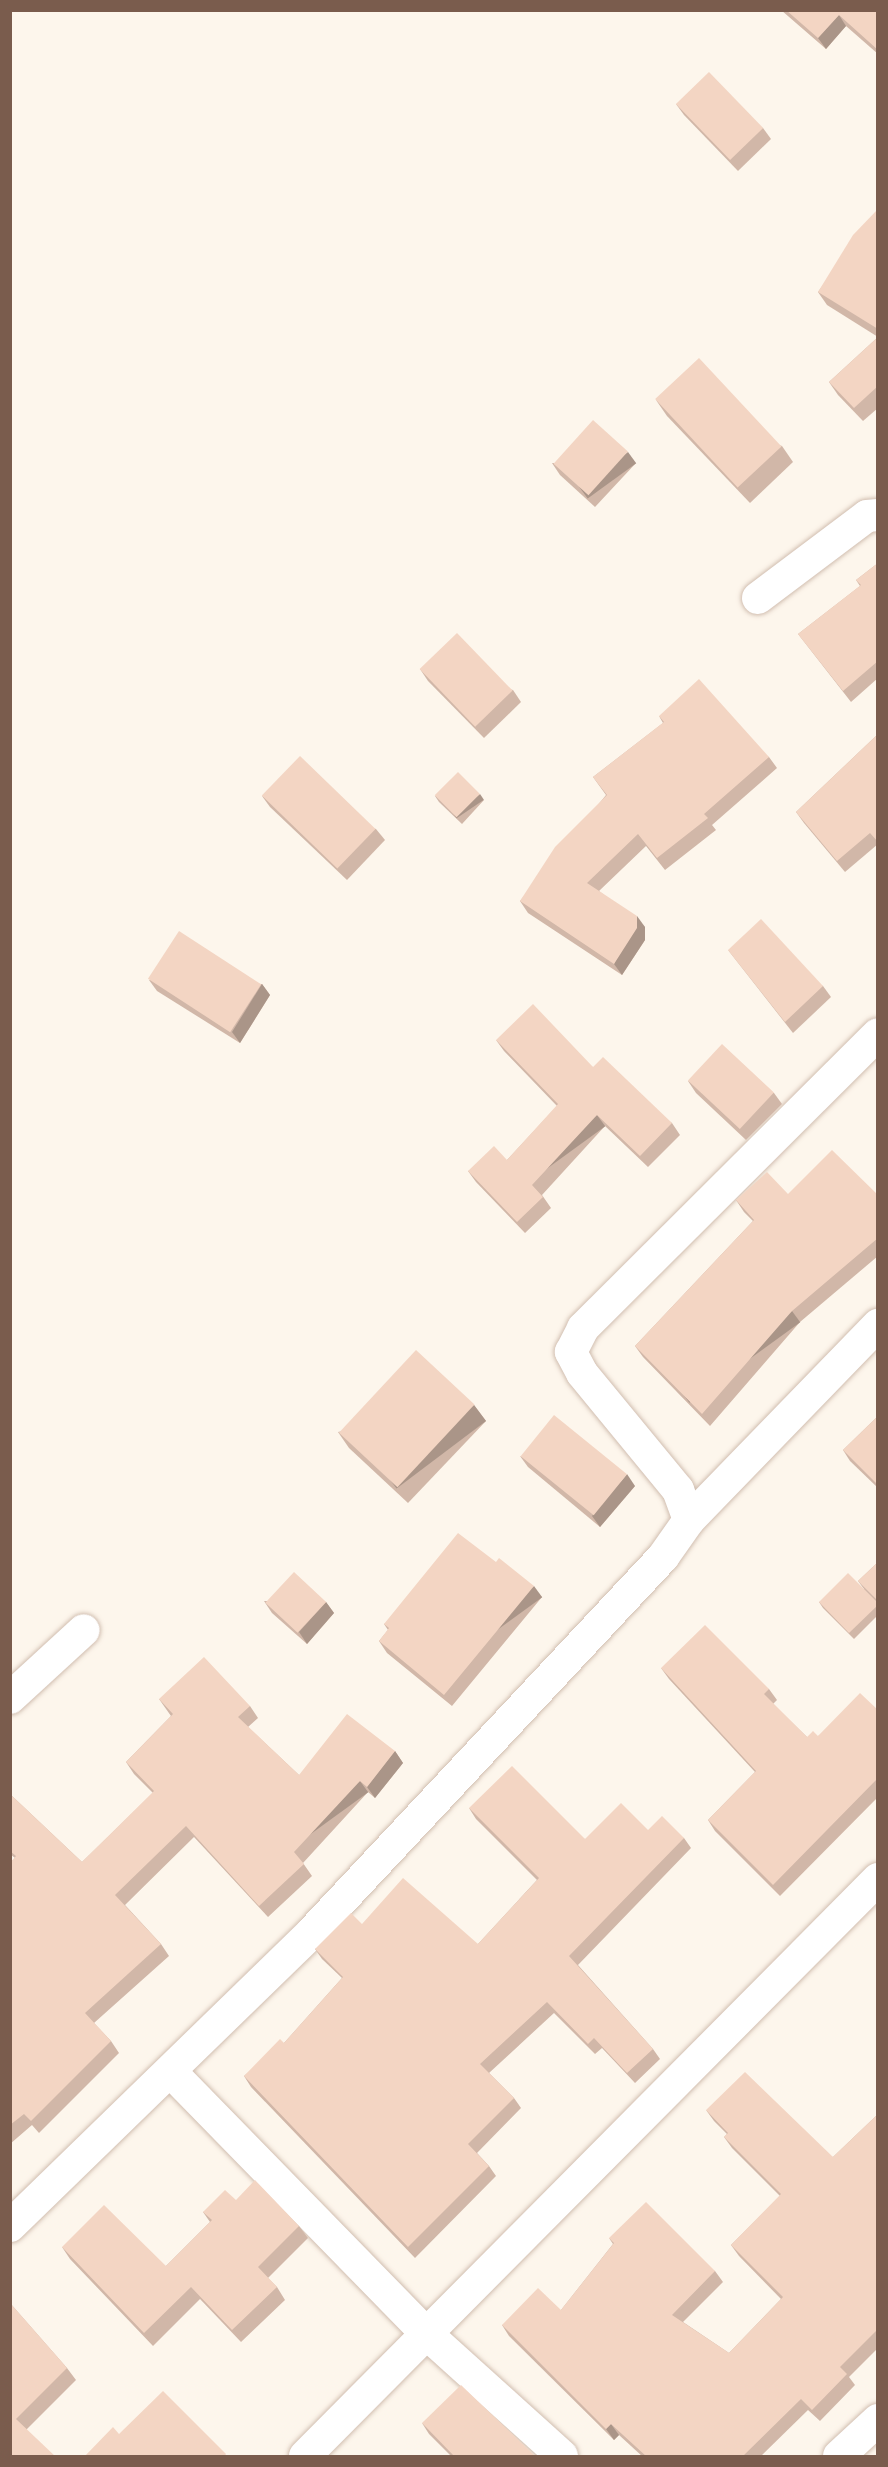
<!DOCTYPE html>
<style>
body{margin:0}
#map{position:relative;width:888px;height:2467px;overflow:hidden;background:#fdf6ec;font-family:"Titillium Web",sans-serif}
div>[style]{position:absolute}
[style*='--x']{left:calc(var(--x)*1px);top:calc(var(--y)*1px);width:calc(var(--w)*1px);rotate:calc(var(--a)*1deg)}
.roads{filter:drop-shadow(0 0 2px #d1beb0) drop-shadow(0 0 2px #d1beb0)}
.street>*{height:32px;margin:-16px;padding:0 16px;transform-origin:16px;border-radius:16px;background:#fff}
.wall>*{inset:0;background:#d1b7a8}
.shaded-wall>*{inset:0;background:#aa9588;transform-origin:0 0}
.building>*{inset:0;background:#f3d5c3;transform-origin:0 0}
span{translate:-50% -50%;white-space:nowrap;text-align:center;line-height:1.15;-webkit-text-stroke:4.5px #fffaf3;paint-order:stroke}
.frame{position:absolute;inset:0;border:12px solid #7a5c4d;pointer-events:none}
</style>
<div id="map">
<div class="roads">
<div class="street">
<div style="--x:758;--y:598;--w:136;--a:-37"></div>
<div style="--x:867;--y:516;--w:11;--a:-5"></div>
<div style="--x:689;--y:1520;--w:32;--a:-110"></div>
<div style="--x:678;--y:1490;--w:151;--a:-129.4"></div>
<div style="--x:582;--y:1373;--w:24;--a:-118"></div>
<div style="--x:571;--y:1352;--w:27;--a:-63"></div>
<div style="--x:583;--y:1328;--w:416;--a:-44.9"></div>
<div style="--x:10;--y:1698;--w:100;--a:-42.6"></div>
<div style="--x:171;--y:2072;--w:366;--a:45.7"></div>
<div style="--x:427;--y:2334;--w:182;--a:42.1"></div>
<div style="--x:10;--y:2226;--w:421;--a:-44.2"></div>
<div style="--x:312;--y:1932;--w:514;--a:-46.89"></div>
<div style="--x:663;--y:1557;--w:45;--a:-54.9"></div>
<div style="--x:689;--y:1520;--w:272;--a:-45.9"></div>
<div style="--x:305;--y:2456;--w:813;--a:-45.2"></div>
<div style="--x:839;--y:2456;--w:53;--a:-42.7"></div>
</div>
</div>
<div class="wall">
<div style="clip-path:polygon(781px 10px,878px 10px,878px 54px,846px 26px,826px 49px)"></div>
<div style="clip-path:polygon(676px 104px,763px 128px,771px 139px,738px 171px,684px 115px)"></div>
<div style="clip-path:polygon(878px 209px,878px 337px,827px 305px,818px 292px)"></div>
<div style="clip-path:polygon(878px 337px,878px 408px,863px 421px,838px 395px,829px 382px)"></div>
<div style="clip-path:polygon(656px 400px,782px 446px,793px 462px,750px 503px,667px 416px)"></div>
<div style="clip-path:polygon(552px 463px,636px 463px,595px 507px,560px 475px)"></div>
<div style="clip-path:polygon(878px 563px,878px 678px,851px 702px,798px 634px,860px 586px,856px 580px)"></div>
<div style="clip-path:polygon(420px 669px,513px 690px,521px 702px,484px 738px,428px 681px)"></div>
<div style="clip-path:polygon(659px 716px,769px 757px,777px 768px,712px 825px,716px 830px,665px 870px,646px 846px,599px 891px,645px 927px,645px 940px,622px 975px,528px 913px,520px 901px,606px 795px,593px 777px,663px 723px)"></div>
<div style="clip-path:polygon(878px 734px,878px 844px,845px 872px,804px 823px,796px 812px)"></div>
<div style="clip-path:polygon(262px 796px,376px 829px,385px 840px,347px 880px,270px 807px)"></div>
<div style="clip-path:polygon(435px 796px,484px 800px,462px 824px,439px 802px)"></div>
<div style="clip-path:polygon(728px 950px,823px 986px,831px 997px,793px 1033px)"></div>
<div style="clip-path:polygon(149px 980px,262px 984px,270px 995px,240px 1043px,157px 991px)"></div>
<div style="clip-path:polygon(496px 1040px,593px 1067px,672px 1123px,680px 1135px,648px 1167px,605px 1126px,542px 1195px,551px 1208px,525px 1233px,476px 1182px,468px 1171px,507px 1160px,557px 1106px,504px 1051px)"></div>
<div style="clip-path:polygon(688px 1081px,774px 1093px,782px 1104px,746px 1140px,696px 1093px)"></div>
<div style="clip-path:polygon(878px 1195px,878px 1256px,800px 1322px,710px 1426px,643px 1357px,635px 1346px,753px 1221px,744px 1212px,736px 1200px)"></div>
<div style="clip-path:polygon(474px 1405px,486px 1421px,408px 1503px,349px 1448px,338px 1432px)"></div>
<div style="clip-path:polygon(878px 1416px,878px 1488px,850px 1461px,843px 1450px)"></div>
<div style="clip-path:polygon(520px 1456px,635px 1486px,600px 1527px,528px 1467px)"></div>
<div style="clip-path:polygon(496px 1562px,542px 1597px,452px 1706px,387px 1653px,379px 1641px,388px 1630px,384px 1624px)"></div>
<div style="clip-path:polygon(878px 1562px,878px 1615px,854px 1639px,823px 1608px,819px 1602px,864px 1589px,858px 1581px)"></div>
<div style="clip-path:polygon(264px 1601px,326px 1602px,334px 1613px,307px 1644px,272px 1613px)"></div>
<div style="clip-path:polygon(661px 1668px,769px 1689px,777px 1700px,773px 1704px,807px 1737px,818px 1736px,878px 1710px,878px 1797px,780px 1896px,715px 1831px,708px 1820px,755px 1772px,669px 1679px)"></div>
<div style="clip-path:polygon(159px 1699px,250px 1706px,258px 1718px,248px 1727px,299px 1775px,395px 1751px,403px 1763px,375px 1798px,368px 1792px,303px 1863px,312px 1876px,268px 1917px,194px 1837px,125px 1905px,161px 1944px,169px 1956px,94px 2023px,111px 2041px,119px 2053px,39px 2133px,32px 2125px,10px 2144px,10px 1863px,15px 1858px,10px 1854px,10px 1794px,82px 1862px,153px 1793px,134px 1774px,126px 1762px,171px 1716px)"></div>
<div style="clip-path:polygon(469px 1808px,585px 1839px,648px 1830px,684px 1838px,691px 1848px,578px 1965px,653px 2049px,660px 2059px,635px 2083px,602px 2048px,595px 2054px,554px 2013px,489px 2073px,514px 2098px,521px 2108px,477px 2153px,489px 2166px,496px 2176px,415px 2258px,251px 2087px,244px 2076px,284px 2043px,342px 1978px,322px 1959px,315px 1949px,362px 1924px,478px 1944px,537px 1880px,476px 1819px)"></div>
<div style="clip-path:polygon(706px 2110px,833px 2157px,878px 2114px,878px 2348px,849px 2377px,855px 2385px,820px 2421px,808px 2410px,760px 2457px,643px 2457px,619px 2435px,614px 2440px,509px 2336px,502px 2325px,561px 2310px,613px 2244px,609px 2238px,715px 2271px,723px 2282px,683px 2322px,729px 2353px,781px 2299px,739px 2256px,731px 2245px,780px 2196px,732px 2148px,724px 2137px,727px 2134px,714px 2121px)"></div>
<div style="clip-path:polygon(236px 2200px,299px 2226px,308px 2238px,268px 2278px,277px 2287px,285px 2300px,241px 2342px,200px 2299px,153px 2346px,70px 2259px,62px 2247px,166px 2266px,210px 2222px,203px 2212px)"></div>
<div style="clip-path:polygon(10px 2303px,67px 2368px,76px 2380px,27px 2429px,10px 2457px)"></div>
<div style="clip-path:polygon(422px 2423px,536px 2457px,452px 2457px,429px 2434px)"></div>
</div>
<div class="shaded-wall">
<div style="clip-path:polygon(839px 15px,846px 26px,826px 49px,818px 38px)"></div>
<div style="left:628px;top:452px;width:14px;height:60px;rotate:54deg"></div>
<div style="left:480px;top:794px;width:7px;height:33px;rotate:56deg"></div>
<div style="clip-path:polygon(637px 916px,645px 927px,645px 940px,622px 975px,614px 964px)"></div>
<div style="clip-path:polygon(262px 984px,270px 995px,240px 1043px,232px 1032px)"></div>
<div style="left:597px;top:1115px;width:14px;height:96px;rotate:54deg"></div>
<div style="left:792px;top:1311px;width:14px;height:137px;rotate:54deg"></div>
<div style="left:474px;top:1405px;width:20px;height:112px;rotate:53deg"></div>
<div style="clip-path:polygon(627px 1474px,635px 1486px,600px 1527px,592px 1516px)"></div>
<div style="left:534px;top:1586px;width:14px;height:141px;rotate:54deg"></div>
<div style="clip-path:polygon(326px 1602px,334px 1613px,307px 1644px,299px 1632px)"></div>
<div style="clip-path:polygon(395px 1751px,403px 1763px,375px 1798px,367px 1787px)"></div>
<div style="left:360px;top:1781px;width:14px;height:97px;rotate:54deg"></div>
<div style="clip-path:polygon(611px 2424px,619px 2435px,614px 2440px,606px 2429px)"></div>
</div>
<div class="building">
<div style="clip-path:polygon(786px 10px,878px 10px,878px 50px,839px 15px,818px 38px)"></div>
<div style="left:709px;top:72px;width:78px;height:46px;rotate:46deg"></div>
<div style="clip-path:polygon(878px 209px,878px 329px,818px 292px,853px 235px)"></div>
<div style="clip-path:polygon(878px 337px,878px 386px,854px 408px,829px 382px)"></div>
<div style="left:699px;top:358px;width:121px;height:60px;rotate:47deg"></div>
<div style="left:593px;top:420px;width:47px;height:59px;rotate:42deg"></div>
<div style="clip-path:polygon(878px 563px,878px 661px,843px 691px,798px 634px,861px 585px,856px 580px)"></div>
<div style="left:457px;top:633px;width:80px;height:52px;rotate:46deg"></div>
<div style="clip-path:polygon(699px 679px,769px 757px,704px 814px,708px 818px,657px 858px,638px 834px,587px 883px,637px 916px,637px 928px,614px 964px,520px 901px,555px 847px,607px 795px,593px 777px,664px 722px,659px 716px)"></div>
<div style="clip-path:polygon(878px 734px,878px 842px,870px 833px,837px 861px,796px 812px)"></div>
<div style="left:300px;top:756px;width:105px;height:55px;rotate:44deg"></div>
<div style="left:458px;top:772px;width:31px;height:33px;rotate:45deg"></div>
<div style="clip-path:polygon(761px 919px,823px 986px,785px 1022px,728px 950px)"></div>
<div style="left:179px;top:931px;width:98px;height:57px;rotate:33deg"></div>
<div style="clip-path:polygon(533px 1004px,593px 1067px,603px 1057px,672px 1123px,640px 1156px,597px 1115px,532px 1185px,543px 1197px,517px 1222px,468px 1171px,494px 1146px,507px 1160px,558px 1104px,496px 1040px)"></div>
<div style="left:722px;top:1044px;width:71px;height:50px;rotate:43deg"></div>
<div style="clip-path:polygon(832px 1150px,878px 1195px,878px 1238px,792px 1311px,702px 1414px,635px 1346px,754px 1220px,736px 1200px,767px 1172px,788px 1194px)"></div>
<div style="left:416px;top:1350px;width:80px;height:113px;rotate:43deg"></div>
<div style="left:554px;top:1415px;width:94px;height:53px;rotate:39deg"></div>
<div style="clip-path:polygon(878px 1416px,878px 1485px,843px 1450px)"></div>
<div style="clip-path:polygon(458px 1533px,496px 1562px,499px 1558px,534px 1586px,444px 1695px,379px 1641px,389px 1628px,384px 1624px)"></div>
<div style="clip-path:polygon(878px 1562px,878px 1601px,858px 1581px)"></div>
<div style="left:294px;top:1572px;width:44px;height:42px;rotate:43deg"></div>
<div style="clip-path:polygon(848px 1573px,878px 1603px,878px 1605px,849px 1633px,819px 1602px)"></div>
<div style="clip-path:polygon(705px 1625px,769px 1689px,764px 1694px,807px 1737px,813px 1731px,818px 1736px,860px 1693px,878px 1710px,878px 1778px,773px 1885px,708px 1820px,756px 1771px,661px 1668px)"></div>
<div style="clip-path:polygon(204px 1657px,250px 1706px,238px 1717px,299px 1775px,347px 1714px,395px 1751px,367px 1787px,360px 1781px,294px 1852px,304px 1864px,259px 1906px,186px 1826px,115px 1895px,161px 1944px,85px 2013px,111px 2041px,31px 2121px,24px 2114px,10px 2125px,10px 1863px,16px 1856px,10px 1851px,10px 1794px,82px 1862px,154px 1791px,126px 1762px,173px 1714px,159px 1699px)"></div>
<div style="clip-path:polygon(512px 1766px,585px 1839px,621px 1803px,648px 1830px,662px 1816px,684px 1838px,569px 1956px,653px 2049px,627px 2073px,594px 2038px,588px 2044px,547px 2002px,480px 2064px,514px 2098px,468px 2144px,489px 2166px,408px 2247px,244px 2076px,280px 2039px,284px 2043px,343px 1977px,315px 1949px,351px 1913px,362px 1924px,403px 1878px,478px 1944px,539px 1878px,469px 1808px)"></div>
<div style="clip-path:polygon(745px 2072px,833px 2157px,878px 2114px,878px 2329px,840px 2367px,847px 2374px,812px 2410px,801px 2399px,742px 2457px,647px 2457px,611px 2424px,606px 2429px,502px 2325px,538px 2288px,561px 2310px,614px 2243px,609px 2238px,646px 2202px,715px 2271px,672px 2315px,729px 2353px,783px 2297px,731px 2245px,781px 2194px,724px 2137px,728px 2133px,706px 2110px)"></div>
<div style="clip-path:polygon(255px 2180px,299px 2226px,258px 2267px,277px 2287px,232px 2330px,191px 2287px,144px 2333px,62px 2247px,104px 2205px,166px 2266px,212px 2220px,203px 2212px,225px 2190px,236px 2200px)"></div>
<div style="clip-path:polygon(10px 2303px,67px 2368px,16px 2419px,56px 2457px,10px 2457px)"></div>
<div style="clip-path:polygon(461px 2385px,536px 2457px,455px 2457px,422px 2423px)"></div>
<div style="clip-path:polygon(163px 2391px,226px 2454px,224px 2457px,84px 2457px,113px 2427px,119px 2434px)"></div>
</div>
<div class="frame"></div>
</div>
